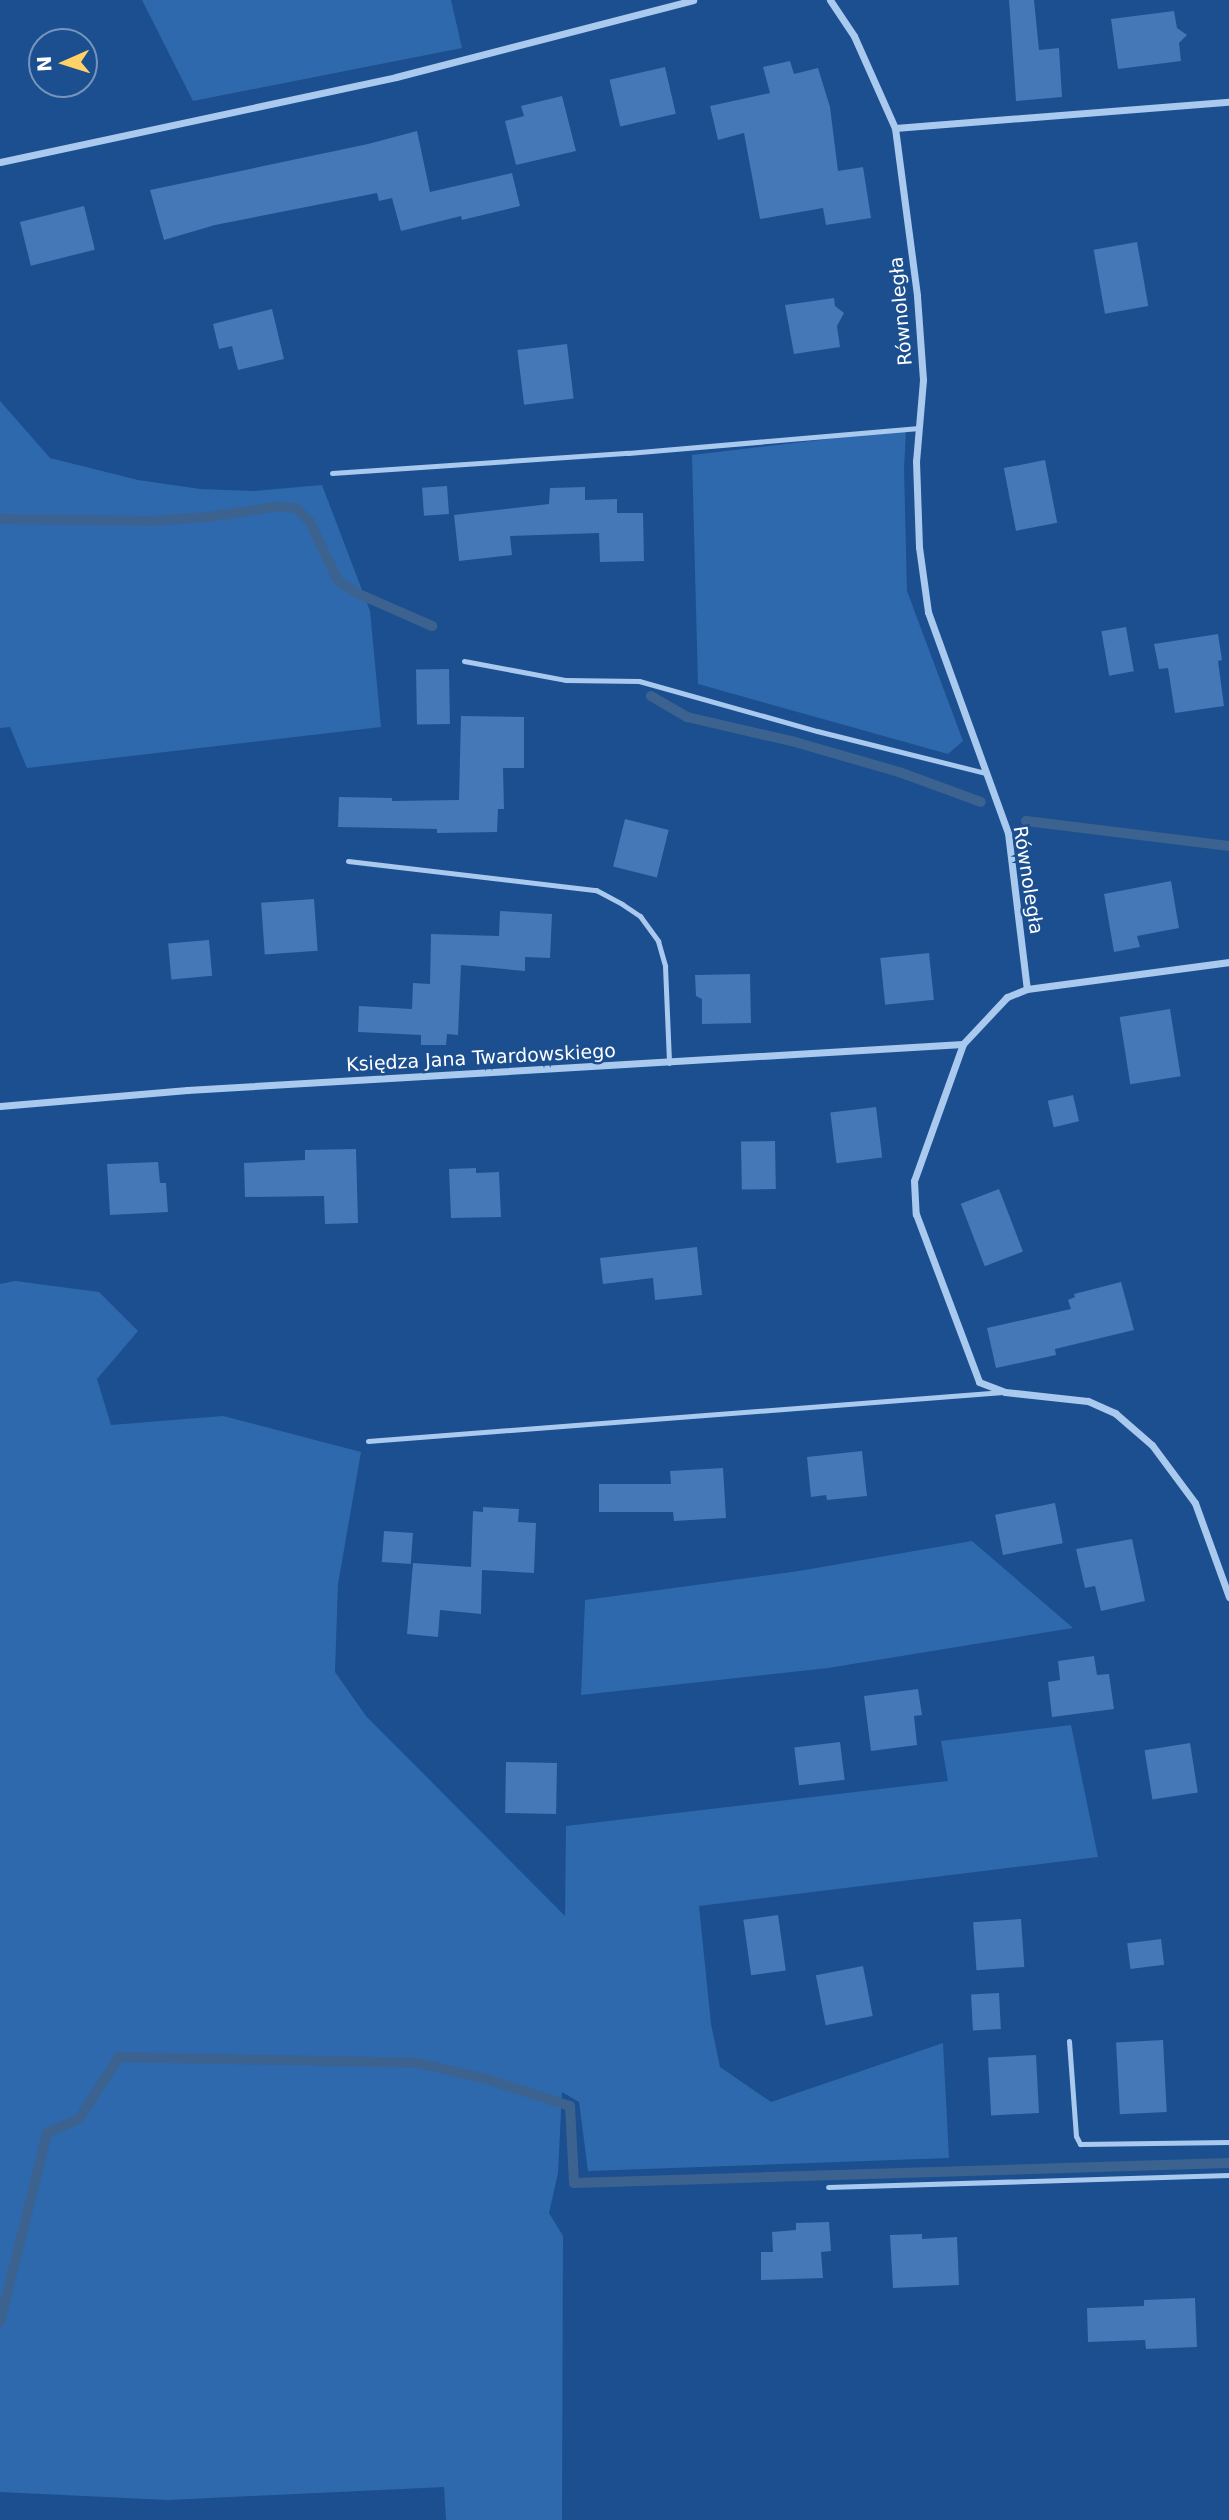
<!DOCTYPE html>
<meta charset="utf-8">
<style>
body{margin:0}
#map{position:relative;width:1229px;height:2520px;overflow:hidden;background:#1b4f8f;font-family:"DejaVu Sans",sans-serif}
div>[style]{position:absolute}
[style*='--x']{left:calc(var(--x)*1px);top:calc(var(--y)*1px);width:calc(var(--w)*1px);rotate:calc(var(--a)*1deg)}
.green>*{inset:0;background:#2e69ad}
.stream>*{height:10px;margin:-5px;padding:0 5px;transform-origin:5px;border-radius:5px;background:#3c6290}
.building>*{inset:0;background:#4478b7;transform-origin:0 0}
.service>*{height:5px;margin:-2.5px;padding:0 2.5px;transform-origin:2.5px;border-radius:2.5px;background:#a9c9ee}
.minor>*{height:7px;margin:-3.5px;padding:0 3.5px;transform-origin:3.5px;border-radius:3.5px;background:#a9c9ee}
span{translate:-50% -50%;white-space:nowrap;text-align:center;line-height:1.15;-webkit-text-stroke:5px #1b4f8f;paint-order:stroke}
.street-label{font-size:19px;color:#fff}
.north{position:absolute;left:28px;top:28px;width:70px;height:70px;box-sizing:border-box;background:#1b4f8f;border:2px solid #7695bc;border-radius:50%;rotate:267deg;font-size:19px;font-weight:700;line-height:28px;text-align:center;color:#fff}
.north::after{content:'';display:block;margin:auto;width:24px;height:32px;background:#ffd166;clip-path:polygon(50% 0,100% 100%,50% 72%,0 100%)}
</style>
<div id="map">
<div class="green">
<div style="clip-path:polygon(142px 0,451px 0,462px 48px,193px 101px)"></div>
<div style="clip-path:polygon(0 401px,50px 458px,138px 480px,200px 489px,254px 491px,322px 485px,370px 611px,381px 727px,27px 768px,10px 727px,0 728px)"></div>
<div style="clip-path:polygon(906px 430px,904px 469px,907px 591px,963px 741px,948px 754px,698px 684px,692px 455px)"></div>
<div style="clip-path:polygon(15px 1281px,99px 1292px,138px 1331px,97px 1379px,111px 1425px,223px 1416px,361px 1452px,338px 1584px,335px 1672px,366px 1716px,565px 1916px,566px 1826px,948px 1781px,941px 1741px,1071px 1725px,1098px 1857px,699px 1906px,711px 2024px,720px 2067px,771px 2102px,943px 2043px,949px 2158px,588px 2171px,579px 2102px,562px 2092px,558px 2173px,549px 2213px,563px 2236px,562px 2520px,446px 2520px,444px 2487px,168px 2500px,0 2492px,0 1284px)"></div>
<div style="clip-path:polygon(972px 1541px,1073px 1628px,828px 1668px,581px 1695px,585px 1600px,799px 1571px)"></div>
</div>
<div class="stream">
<div style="--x:0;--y:519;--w:150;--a:0.8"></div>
<div style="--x:150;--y:521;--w:59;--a:-3.9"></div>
<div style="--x:209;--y:517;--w:65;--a:-8.9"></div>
<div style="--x:273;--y:507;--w:23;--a:2"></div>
<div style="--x:296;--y:508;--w:20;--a:45"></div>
<div style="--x:310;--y:522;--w:65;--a:64.6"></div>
<div style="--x:338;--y:581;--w:25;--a:32"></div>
<div style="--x:359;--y:594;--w:80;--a:23.7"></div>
<div style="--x:651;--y:696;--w:42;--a:30.3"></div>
<div style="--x:687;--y:717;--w:111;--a:13"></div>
<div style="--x:795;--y:742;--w:108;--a:16.1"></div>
<div style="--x:899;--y:772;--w:87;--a:20.1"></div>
<div style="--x:1026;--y:821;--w:205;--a:7"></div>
<div style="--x:0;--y:2322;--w:195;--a:-76"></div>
<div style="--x:47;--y:2133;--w:35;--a:-24"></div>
<div style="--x:79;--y:2119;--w:74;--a:-57.2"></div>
<div style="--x:119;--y:2057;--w:299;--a:1.1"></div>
<div style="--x:418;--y:2063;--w:70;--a:13.2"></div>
<div style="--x:486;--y:2079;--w:88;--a:17.8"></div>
<div style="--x:570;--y:2106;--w:77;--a:87"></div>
<div style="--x:574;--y:2183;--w:655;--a:-1.75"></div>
</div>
<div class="building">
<div style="clip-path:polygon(1009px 0,1034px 0,1039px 50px,1059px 48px,1062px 97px,1016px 101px)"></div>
<div style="clip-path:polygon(1174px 11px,1177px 28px,1187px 35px,1179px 43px,1181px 61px,1118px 69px,1111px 19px)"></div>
<div style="clip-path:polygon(790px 61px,794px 74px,818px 68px,830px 107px,838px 171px,863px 167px,871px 218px,826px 225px,823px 208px,760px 219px,744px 133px,718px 140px,710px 106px,770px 93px,763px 67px)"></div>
<div style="left:665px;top:67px;width:48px;height:57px;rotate:77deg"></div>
<div style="clip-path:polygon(562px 96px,576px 151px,516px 165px,505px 121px,524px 116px,521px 106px)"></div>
<div style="clip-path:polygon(417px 131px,430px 192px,512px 173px,520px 206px,462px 220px,461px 216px,401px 231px,392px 198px,379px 201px,377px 193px,215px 225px,164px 240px,150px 190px,368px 144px)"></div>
<div style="left:84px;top:206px;width:45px;height:66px;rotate:76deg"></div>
<div style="left:1137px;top:242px;width:65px;height:44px;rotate:80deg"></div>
<div style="clip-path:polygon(834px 298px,835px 306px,844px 313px,837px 326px,840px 347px,794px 354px,785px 305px)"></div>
<div style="clip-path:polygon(272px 309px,284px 359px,238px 370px,232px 346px,219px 349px,213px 324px)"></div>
<div style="left:567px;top:344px;width:55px;height:50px;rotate:83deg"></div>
<div style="left:1045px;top:460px;width:64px;height:42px;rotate:79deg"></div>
<div style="left:447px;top:486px;width:28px;height:25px;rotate:86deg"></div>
<div style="clip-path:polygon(585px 487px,585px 500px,617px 499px,617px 513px,643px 513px,644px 561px,600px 562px,599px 533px,510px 536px,512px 555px,459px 561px,454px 515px,549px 504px,550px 488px)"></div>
<div style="left:1126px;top:627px;width:45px;height:25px;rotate:80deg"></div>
<div style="clip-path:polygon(1218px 634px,1222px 660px,1218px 661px,1224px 706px,1175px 713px,1168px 668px,1159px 669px,1154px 644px)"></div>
<div style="left:449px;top:669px;width:55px;height:33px;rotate:89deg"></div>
<div style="clip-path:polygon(461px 716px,524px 717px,524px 768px,503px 768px,504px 809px,498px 809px,497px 832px,437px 833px,437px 829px,338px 827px,339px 797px,392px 798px,392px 801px,459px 800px)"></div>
<div style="left:625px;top:819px;width:45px;height:49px;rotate:14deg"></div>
<div style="clip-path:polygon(1171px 881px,1179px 928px,1137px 936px,1140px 947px,1114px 952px,1104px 894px)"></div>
<div style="left:314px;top:899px;width:52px;height:53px;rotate:86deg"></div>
<div style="clip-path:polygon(500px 911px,552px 914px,550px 958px,525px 957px,525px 971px,461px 965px,458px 1035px,447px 1034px,446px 1045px,421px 1045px,421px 1035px,358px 1032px,359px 1006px,412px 1009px,413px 983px,430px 984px,431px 934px,499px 936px)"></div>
<div style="left:209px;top:940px;width:36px;height:41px;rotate:85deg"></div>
<div style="left:929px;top:953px;width:47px;height:49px;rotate:84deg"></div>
<div style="clip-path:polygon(750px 974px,751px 1023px,702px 1024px,702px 999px,696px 996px,695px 975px)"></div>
<div style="left:1170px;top:1009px;width:68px;height:51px;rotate:81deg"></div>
<div style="left:1073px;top:1095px;width:27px;height:26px;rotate:77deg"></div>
<div style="left:876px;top:1107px;width:51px;height:46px;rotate:83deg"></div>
<div style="left:775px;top:1141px;width:48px;height:34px;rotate:89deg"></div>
<div style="clip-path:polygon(356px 1149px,358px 1223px,325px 1224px,324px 1196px,245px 1197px,244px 1163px,305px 1160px,305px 1150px)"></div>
<div style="clip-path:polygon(158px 1162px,160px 1183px,166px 1183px,168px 1212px,110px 1215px,107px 1164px)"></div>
<div style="clip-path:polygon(476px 1168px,476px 1173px,499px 1172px,501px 1217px,451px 1218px,449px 1169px)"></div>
<div style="left:999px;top:1189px;width:67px;height:41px;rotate:69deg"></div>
<div style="clip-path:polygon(697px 1247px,702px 1295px,655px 1300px,653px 1278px,603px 1284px,600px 1258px)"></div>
<div style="clip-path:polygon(1121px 1282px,1134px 1330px,1055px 1349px,1056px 1355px,996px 1368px,987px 1328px,1071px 1309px,1068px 1300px,1075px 1297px,1074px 1294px)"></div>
<div style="clip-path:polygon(862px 1451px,867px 1496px,827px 1500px,826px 1495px,811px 1497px,807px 1457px)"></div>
<div style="clip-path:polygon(723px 1468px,726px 1518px,674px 1521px,673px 1512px,599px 1512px,599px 1484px,671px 1484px,670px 1471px)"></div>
<div style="left:1055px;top:1503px;width:41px;height:61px;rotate:79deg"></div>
<div style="clip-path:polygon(483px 1507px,519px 1509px,518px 1522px,536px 1523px,534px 1573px,482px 1570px,481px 1614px,440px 1610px,438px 1637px,407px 1634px,413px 1563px,471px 1567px,473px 1511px,483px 1512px)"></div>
<div style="left:384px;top:1531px;width:29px;height:31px;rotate:4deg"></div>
<div style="clip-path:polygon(1132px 1539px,1145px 1601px,1101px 1611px,1095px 1586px,1085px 1588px,1076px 1549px)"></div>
<div style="clip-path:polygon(1094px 1656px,1097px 1675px,1109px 1674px,1114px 1709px,1052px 1717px,1048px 1682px,1060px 1680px,1058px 1661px)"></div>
<div style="clip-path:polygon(918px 1689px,922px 1715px,914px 1716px,917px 1745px,871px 1751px,864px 1696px)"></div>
<div style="left:840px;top:1742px;width:38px;height:46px;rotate:83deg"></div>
<div style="left:1190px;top:1743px;width:50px;height:46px;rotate:81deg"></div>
<div style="left:506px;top:1762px;width:51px;height:51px;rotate:1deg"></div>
<div style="left:778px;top:1915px;width:56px;height:35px;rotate:82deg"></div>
<div style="left:1021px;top:1919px;width:48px;height:48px;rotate:86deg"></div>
<div style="left:1161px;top:1939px;width:26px;height:34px;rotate:83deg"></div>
<div style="left:863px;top:1966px;width:51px;height:48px;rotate:79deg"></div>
<div style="left:999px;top:1993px;width:36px;height:28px;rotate:87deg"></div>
<div style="left:1163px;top:2040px;width:72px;height:47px;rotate:87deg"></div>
<div style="left:1036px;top:2055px;width:58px;height:48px;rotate:87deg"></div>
<div style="clip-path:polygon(829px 2222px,831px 2251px,821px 2252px,823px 2278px,761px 2280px,761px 2252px,773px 2252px,772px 2232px,796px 2230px,796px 2223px)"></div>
<div style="clip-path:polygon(922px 2234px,922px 2239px,957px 2237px,959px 2285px,893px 2288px,890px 2235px)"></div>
<div style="clip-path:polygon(1195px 2298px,1197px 2347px,1146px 2349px,1145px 2340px,1088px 2342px,1087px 2308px,1144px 2306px,1144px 2300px)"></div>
</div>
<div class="service">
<div style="--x:332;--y:473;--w:297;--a:-3.9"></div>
<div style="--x:628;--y:453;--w:292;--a:-4.9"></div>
<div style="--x:464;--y:661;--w:104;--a:10.6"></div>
<div style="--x:566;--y:680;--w:73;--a:0.8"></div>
<div style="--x:639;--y:681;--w:185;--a:15.7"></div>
<div style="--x:817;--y:731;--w:174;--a:14"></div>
<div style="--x:348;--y:861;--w:250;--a:6.7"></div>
<div style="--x:596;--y:890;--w:30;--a:28"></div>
<div style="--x:622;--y:904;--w:22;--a:34"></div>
<div style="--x:640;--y:916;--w:31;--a:54"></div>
<div style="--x:658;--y:941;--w:26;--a:74"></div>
<div style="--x:665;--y:966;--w:97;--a:87.6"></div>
<div style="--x:368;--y:1441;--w:637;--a:-4.41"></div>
<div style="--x:1069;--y:2041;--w:95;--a:85.8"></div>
<div style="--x:1076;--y:2136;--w:9;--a:63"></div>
<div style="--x:1080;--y:2144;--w:149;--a:-0.8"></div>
<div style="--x:828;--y:2187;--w:401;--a:-1.7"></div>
</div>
<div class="minor">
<div style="--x:830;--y:0;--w:43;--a:56.3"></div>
<div style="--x:854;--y:36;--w:101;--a:66"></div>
<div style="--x:895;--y:128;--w:169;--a:82.5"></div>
<div style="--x:917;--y:296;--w:84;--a:85.9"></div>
<div style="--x:923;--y:380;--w:81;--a:94.9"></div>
<div style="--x:916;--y:461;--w:86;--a:88"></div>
<div style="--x:919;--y:547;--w:66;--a:82.1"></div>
<div style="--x:928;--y:612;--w:235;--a:70.1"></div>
<div style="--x:1008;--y:833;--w:157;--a:83.1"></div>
<div style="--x:1027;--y:989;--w:22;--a:158"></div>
<div style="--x:1007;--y:997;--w:64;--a:133.1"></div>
<div style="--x:963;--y:1044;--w:145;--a:109.7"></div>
<div style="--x:914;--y:1181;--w:33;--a:87"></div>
<div style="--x:916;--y:1214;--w:179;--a:69.4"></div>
<div style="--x:979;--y:1382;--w:28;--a:21"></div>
<div style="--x:1005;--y:1392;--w:83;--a:6.2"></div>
<div style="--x:1088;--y:1401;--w:30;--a:24"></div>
<div style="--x:1115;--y:1413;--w:49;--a:40.9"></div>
<div style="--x:1152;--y:1445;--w:72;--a:53.4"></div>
<div style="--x:1195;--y:1503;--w:100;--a:70.1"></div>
<div style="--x:895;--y:128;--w:335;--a:-4.5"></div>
<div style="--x:0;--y:162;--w:405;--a:-12.1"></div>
<div style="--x:396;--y:77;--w:307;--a:-14.5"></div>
<div style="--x:1027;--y:989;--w:204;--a:-7.6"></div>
<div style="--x:0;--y:1106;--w:188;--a:-4.9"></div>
<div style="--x:187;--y:1090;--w:777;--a:-3.39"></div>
</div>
<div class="street-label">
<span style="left:901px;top:311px;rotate:-95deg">Równoległa</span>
<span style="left:1028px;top:880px;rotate:81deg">Równoległa</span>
<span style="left:481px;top:1058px;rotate:-3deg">Księdza Jana Twardowskiego</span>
</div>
<div class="north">N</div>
</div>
